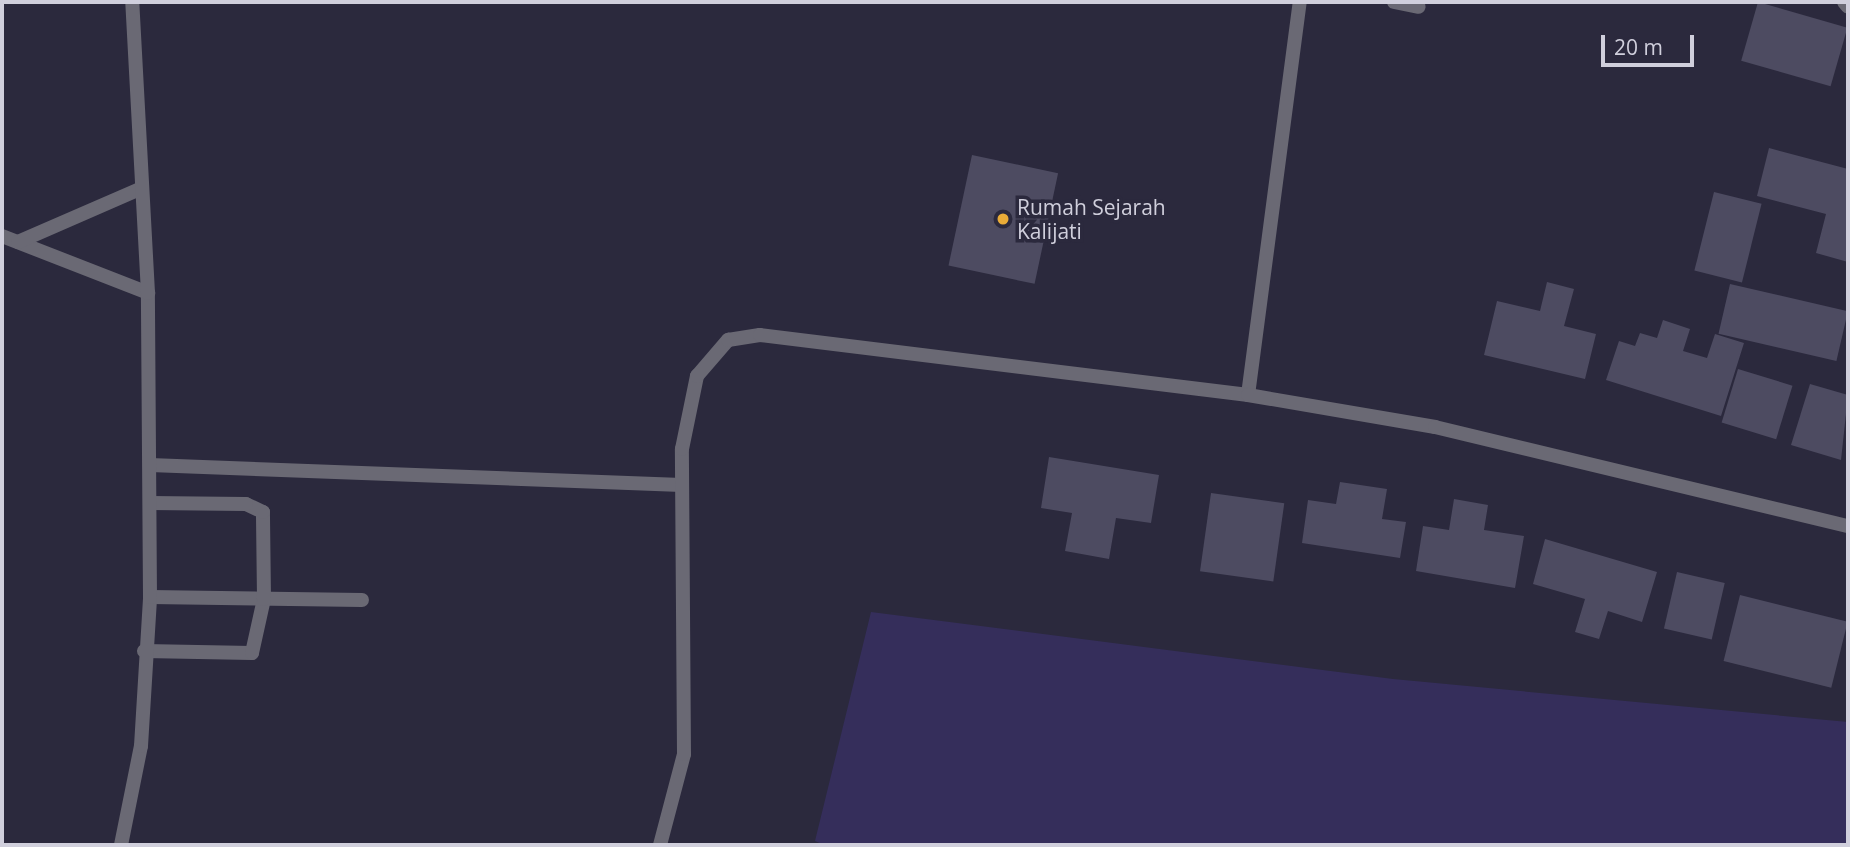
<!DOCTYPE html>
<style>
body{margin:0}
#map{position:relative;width:1850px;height:847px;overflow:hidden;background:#2b293d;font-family:"Open Sans",sans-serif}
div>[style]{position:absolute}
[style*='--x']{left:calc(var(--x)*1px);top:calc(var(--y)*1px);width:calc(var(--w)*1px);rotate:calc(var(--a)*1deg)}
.green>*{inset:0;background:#352e5b}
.building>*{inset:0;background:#4d4b61;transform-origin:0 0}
.service>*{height:14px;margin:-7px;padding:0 7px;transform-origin:7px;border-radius:7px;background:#6a6974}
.minor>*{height:14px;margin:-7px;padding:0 7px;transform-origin:7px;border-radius:7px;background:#6a6974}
.dots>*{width:19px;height:19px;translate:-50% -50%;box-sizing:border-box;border:4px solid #2b293d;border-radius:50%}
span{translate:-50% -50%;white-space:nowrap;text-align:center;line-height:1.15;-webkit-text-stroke:7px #2b293d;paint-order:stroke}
.poi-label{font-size:21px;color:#d0cfdc}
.left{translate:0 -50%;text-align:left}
.frame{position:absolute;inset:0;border:4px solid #d0cfdc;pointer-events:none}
.scale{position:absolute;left:1601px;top:35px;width:93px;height:32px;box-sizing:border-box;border:4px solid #d0cfdc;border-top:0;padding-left:9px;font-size:21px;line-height:24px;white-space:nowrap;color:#d0cfdc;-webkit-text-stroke:5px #2b293d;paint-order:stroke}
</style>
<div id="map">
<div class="green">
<div style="clip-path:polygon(871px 612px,1393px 679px,1848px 722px,1848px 845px,824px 845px,815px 841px)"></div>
</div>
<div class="building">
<div style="left:1758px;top:2px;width:93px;height:61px;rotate:16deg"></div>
<div style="clip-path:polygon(1769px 148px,1848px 169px,1848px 262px,1816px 253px,1826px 214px,1757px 196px)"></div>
<div style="left:972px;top:155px;width:88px;height:113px;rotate:12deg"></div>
<div style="left:1714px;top:192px;width:49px;height:81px;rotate:14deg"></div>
<div style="clip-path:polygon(1547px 282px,1574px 289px,1564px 326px,1596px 334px,1585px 379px,1484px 355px,1497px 301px,1540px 311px)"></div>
<div style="left:1730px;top:284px;width:121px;height:51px;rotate:13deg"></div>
<div style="clip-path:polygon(1663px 320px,1690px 329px,1683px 351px,1707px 358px,1715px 334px,1744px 343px,1721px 416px,1606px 380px,1619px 341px,1635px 346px,1640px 333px,1657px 338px)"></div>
<div style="left:1738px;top:369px;width:57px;height:56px;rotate:17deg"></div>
<div style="clip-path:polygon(1810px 384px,1848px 395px,1841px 460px,1791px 445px)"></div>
<div style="clip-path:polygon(1049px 457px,1159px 475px,1151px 523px,1116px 518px,1109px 559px,1065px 551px,1072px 513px,1041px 508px)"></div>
<div style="clip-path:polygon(1340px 482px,1387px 489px,1382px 519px,1406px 522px,1400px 558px,1302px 543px,1308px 500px,1336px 504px)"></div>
<div style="left:1211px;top:493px;width:74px;height:79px;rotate:8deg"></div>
<div style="clip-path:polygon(1454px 499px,1488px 505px,1484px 530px,1524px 536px,1515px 588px,1416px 571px,1423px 526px,1449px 530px)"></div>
<div style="clip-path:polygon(1545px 539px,1657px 572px,1642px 622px,1608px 611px,1599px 639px,1575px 632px,1585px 599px,1533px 584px)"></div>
<div style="left:1677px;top:572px;width:49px;height:58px;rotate:13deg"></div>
<div style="left:1740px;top:595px;width:111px;height:68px;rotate:14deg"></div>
</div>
<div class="service">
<div style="--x:1394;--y:2;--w:25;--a:11"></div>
<div style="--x:1844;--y:2;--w:6;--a:51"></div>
<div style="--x:2;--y:236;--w:157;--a:21.3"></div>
<div style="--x:18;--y:242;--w:135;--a:-23.5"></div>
<div style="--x:150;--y:597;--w:212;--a:0.8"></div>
<div style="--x:144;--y:651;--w:108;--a:1.1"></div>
<div style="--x:252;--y:653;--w:55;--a:-77.5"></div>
<div style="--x:264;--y:599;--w:87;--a:-90.7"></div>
<div style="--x:263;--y:512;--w:19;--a:-155"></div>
<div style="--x:246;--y:504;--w:96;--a:-179.4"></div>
</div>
<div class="minor">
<div style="--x:1248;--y:395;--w:396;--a:-82.5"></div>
<div style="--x:150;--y:465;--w:532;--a:2.15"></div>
<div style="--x:121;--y:845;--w:101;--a:-78.6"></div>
<div style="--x:141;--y:746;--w:149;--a:-86.5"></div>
<div style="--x:150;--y:597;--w:304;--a:-90.4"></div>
<div style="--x:148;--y:293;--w:291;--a:-93.1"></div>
<div style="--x:660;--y:845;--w:94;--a:-75.2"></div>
<div style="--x:684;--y:754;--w:305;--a:-90.4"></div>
<div style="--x:682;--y:449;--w:75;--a:-78.4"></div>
<div style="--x:697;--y:376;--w:48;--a:-49.3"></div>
<div style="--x:728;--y:340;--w:32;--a:-9"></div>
<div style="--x:760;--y:335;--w:492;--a:7"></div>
<div style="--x:1248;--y:395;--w:190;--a:9.7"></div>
<div style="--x:1435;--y:427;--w:425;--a:13.5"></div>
</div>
<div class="dots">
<div style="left:1003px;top:219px;background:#e9ab38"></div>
</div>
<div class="poi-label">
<span class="left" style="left:1017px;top:219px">Rumah Sejarah<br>Kalijati</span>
</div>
<div class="frame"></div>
<div class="scale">20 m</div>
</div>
